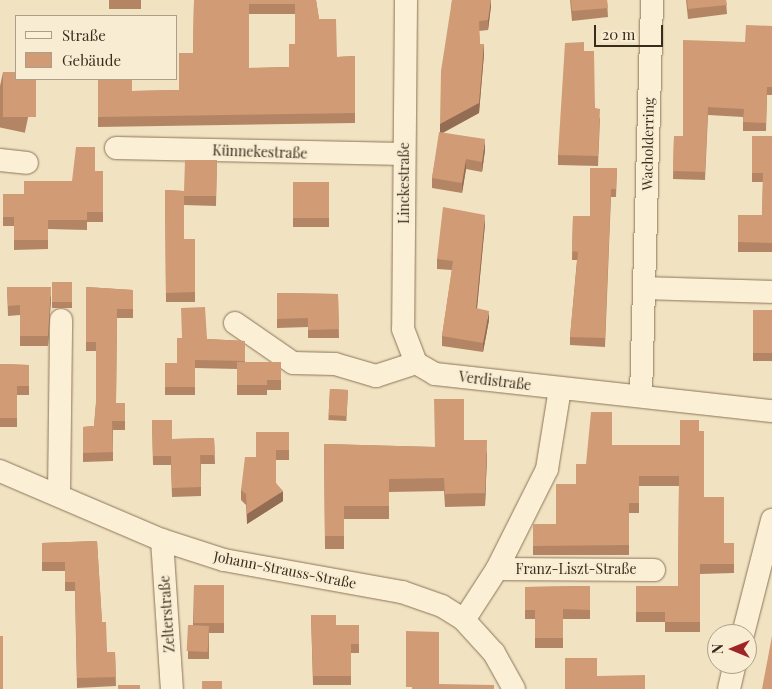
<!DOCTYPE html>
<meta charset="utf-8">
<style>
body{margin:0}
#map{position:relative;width:772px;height:689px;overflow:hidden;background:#f1e3c2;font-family:"Playfair Display",serif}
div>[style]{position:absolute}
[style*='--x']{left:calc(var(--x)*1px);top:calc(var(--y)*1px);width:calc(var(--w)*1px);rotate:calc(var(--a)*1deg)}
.roads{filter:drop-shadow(0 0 1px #8c7458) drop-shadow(0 0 1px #8c7458)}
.minor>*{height:22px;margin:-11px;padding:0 11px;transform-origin:11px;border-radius:11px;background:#fbf0d6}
.wall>*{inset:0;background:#b48565;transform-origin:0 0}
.shaded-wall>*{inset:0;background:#926c53}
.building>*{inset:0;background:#d19b76;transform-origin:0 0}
span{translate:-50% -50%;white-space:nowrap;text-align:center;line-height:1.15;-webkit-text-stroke:4px #f8edd2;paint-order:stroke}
.street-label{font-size:14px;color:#3b2b1d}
.legend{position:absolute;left:15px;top:15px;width:162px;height:65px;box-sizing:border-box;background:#f8edd2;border:1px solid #ac9f8a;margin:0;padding:6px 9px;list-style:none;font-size:15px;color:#3b2b1d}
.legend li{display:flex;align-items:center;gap:10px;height:25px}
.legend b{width:25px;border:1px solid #ac9f8a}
.north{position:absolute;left:707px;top:624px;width:50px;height:50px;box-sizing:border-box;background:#f8edd2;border:1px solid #ac9f8a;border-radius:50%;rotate:270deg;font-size:14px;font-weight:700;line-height:20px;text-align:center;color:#3b2b1d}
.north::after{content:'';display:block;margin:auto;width:18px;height:22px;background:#9f2425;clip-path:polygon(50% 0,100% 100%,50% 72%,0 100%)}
.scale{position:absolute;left:594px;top:25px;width:69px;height:22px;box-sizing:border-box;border:2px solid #3b2b1d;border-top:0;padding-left:6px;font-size:15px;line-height:18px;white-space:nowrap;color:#3b2b1d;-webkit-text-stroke:4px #f8edd2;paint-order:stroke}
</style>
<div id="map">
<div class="roads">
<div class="minor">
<div style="--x:406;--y:0;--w:329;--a:90.5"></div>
<div style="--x:403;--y:329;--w:36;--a:69"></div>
<div style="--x:116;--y:148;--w:288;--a:1.2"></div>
<div style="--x:0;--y:160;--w:27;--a:6"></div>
<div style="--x:645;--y:288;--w:127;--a:1.8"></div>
<div style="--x:235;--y:323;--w:70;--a:34.6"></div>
<div style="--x:293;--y:363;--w:42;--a:1.4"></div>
<div style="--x:335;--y:364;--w:43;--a:16.3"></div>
<div style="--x:376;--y:376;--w:42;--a:-18"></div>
<div style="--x:416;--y:363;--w:22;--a:30"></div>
<div style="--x:435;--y:374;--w:339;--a:6.3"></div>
<div style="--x:641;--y:395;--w:395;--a:-88.4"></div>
<div style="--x:0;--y:471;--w:176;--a:23.1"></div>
<div style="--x:162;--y:540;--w:65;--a:17.9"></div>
<div style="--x:224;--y:560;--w:181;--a:10.2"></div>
<div style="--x:402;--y:592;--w:42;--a:19.3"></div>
<div style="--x:442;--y:606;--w:26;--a:32"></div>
<div style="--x:464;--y:620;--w:45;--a:47.7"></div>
<div style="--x:494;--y:653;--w:41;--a:60.9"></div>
<div style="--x:59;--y:495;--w:175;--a:-89.3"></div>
<div style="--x:162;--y:540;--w:149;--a:86.2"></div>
<div style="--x:497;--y:569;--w:157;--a:0.4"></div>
<div style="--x:464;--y:620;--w:61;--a:-57.1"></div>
<div style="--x:497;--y:569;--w:112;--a:-63.4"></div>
<div style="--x:547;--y:469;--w:81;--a:-80.8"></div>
<div style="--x:743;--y:634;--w:118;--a:-75.7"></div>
<div style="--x:729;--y:689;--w:26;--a:-77"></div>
</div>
</div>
<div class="wall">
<div style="left:109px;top:0;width:32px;height:9px"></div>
<div style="clip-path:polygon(evenodd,194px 0,316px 0,319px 19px,337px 57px,355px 56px,355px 123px,98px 127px,98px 79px,132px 91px,179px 90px,193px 53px,194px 0,249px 14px,295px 14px,295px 44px,289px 67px,249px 68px,249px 14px)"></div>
<div style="clip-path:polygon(452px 0,491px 0,491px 6px,488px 30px,479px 31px,480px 44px,484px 54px,479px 113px,443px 133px,485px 150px,482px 172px,466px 169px,462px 193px,432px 188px,432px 178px,440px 132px)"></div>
<div style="clip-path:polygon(570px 0,607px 0,608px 17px,572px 21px)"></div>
<div style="clip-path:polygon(686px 0,726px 0,727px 14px,688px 19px)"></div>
<div style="clip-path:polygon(772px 26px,772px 95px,767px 95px,766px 131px,743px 131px,743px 117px,708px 115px,705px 180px,673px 179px,674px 136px,683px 136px,745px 42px)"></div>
<div style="clip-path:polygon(584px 51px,595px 108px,600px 119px,598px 166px,558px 165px,558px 155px)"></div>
<div style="left:3px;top:72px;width:34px;height:55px;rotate:12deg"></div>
<div style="clip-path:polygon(752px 136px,772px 136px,772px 252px,738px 252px,738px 215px,762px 215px,763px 182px,752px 182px)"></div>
<div style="clip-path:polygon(217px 160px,216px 206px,184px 205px,184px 239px,195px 239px,195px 302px,166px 302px,165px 190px,184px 191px)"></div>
<div style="clip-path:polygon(617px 168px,616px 197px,611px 197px,605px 347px,570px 345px,570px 337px,577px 260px,572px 260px,573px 216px,590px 216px)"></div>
<div style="clip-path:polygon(95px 171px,103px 171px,103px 222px,87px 222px,87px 230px,48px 229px,48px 249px,14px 250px,14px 226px,3px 226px,3px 194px,24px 194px,72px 181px)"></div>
<div style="left:293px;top:182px;width:36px;height:45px"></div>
<div style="clip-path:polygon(485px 224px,477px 309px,489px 320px,483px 352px,442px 346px,442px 336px,452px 270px,437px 269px,437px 259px)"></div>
<div style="left:52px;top:282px;width:20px;height:26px"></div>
<div style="clip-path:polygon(7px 287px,51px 297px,48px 346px,20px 346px,20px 315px,8px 316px)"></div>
<div style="clip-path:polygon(86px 287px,133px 290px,133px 318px,117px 318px,116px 403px,125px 403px,125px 430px,113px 430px,113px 461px,83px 462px,83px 427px,94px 426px,96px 403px,96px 351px,86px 351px)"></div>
<div style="clip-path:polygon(277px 293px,338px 294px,339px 338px,308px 338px,308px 327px,277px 328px)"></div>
<div style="left:753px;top:310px;width:19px;height:51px"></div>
<div style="clip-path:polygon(207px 339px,245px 341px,245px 362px,281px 380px,281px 390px,267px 390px,267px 395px,237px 395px,237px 369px,195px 368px,195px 395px,165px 395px,165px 363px,177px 363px)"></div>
<div style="clip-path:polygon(0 364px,29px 365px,29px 395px,17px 395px,17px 427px,0 427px)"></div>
<div style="left:330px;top:389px;width:18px;height:31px;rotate:3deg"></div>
<div style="clip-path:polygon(152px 420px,172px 439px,214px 438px,215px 464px,201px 464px,201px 496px,172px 497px,171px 465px,153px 465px)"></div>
<div style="clip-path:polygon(699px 431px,704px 497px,724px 543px,734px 543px,734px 573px,700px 574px,700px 632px,665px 632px,665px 622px,636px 622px,636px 586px,678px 586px,679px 486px,639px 486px,639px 513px,629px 513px,629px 555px,533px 555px,533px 524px,556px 524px,586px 464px,612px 445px,680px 445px)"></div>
<div style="clip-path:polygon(289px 432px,289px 460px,276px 460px,276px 483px,283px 501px,247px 524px,246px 505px,241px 500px,241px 490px,256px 457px)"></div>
<div style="clip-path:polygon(464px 440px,487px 453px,485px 506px,445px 507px,444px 491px,389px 492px,389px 519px,344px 519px,344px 549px,325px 549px,324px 444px,434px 447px)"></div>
<div style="clip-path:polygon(97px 541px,102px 622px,107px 652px,115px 652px,116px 686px,77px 688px,75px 591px,65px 591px,65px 571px,42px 571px,42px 543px)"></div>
<div style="clip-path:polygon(194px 585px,224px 585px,224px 633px,209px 633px,209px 659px,188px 659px,188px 625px,193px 625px)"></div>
<div style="clip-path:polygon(590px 586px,590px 619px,563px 619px,563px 648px,535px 648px,535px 619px,525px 619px,525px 587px)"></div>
<div style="clip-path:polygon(311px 615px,336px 625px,359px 625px,359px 653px,351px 653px,351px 685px,313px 685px)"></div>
</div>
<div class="shaded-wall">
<div style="clip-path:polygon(491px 0,491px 6px,488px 30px,488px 20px)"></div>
<div style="clip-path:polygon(484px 44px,484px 54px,479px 113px,440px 134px,440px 124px)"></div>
<div style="clip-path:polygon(485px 139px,485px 150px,482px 172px,482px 162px)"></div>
<div style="clip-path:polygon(466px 159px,466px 169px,462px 193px,462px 183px)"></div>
<div style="clip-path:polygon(485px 215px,485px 224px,476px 318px,476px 308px)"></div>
<div style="clip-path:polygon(51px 287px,51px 297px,48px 346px,48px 336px)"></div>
<div style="clip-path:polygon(489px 311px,489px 320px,483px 352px,483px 343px)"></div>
<div style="clip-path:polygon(487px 440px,487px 453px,485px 506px,485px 493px)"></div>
<div style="clip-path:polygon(283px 491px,283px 501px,247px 524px,247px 514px)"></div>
</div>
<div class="building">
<div style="clip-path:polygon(evenodd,194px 0,316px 0,319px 19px,336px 19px,337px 57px,355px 56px,355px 113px,98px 117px,98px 79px,132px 79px,132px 91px,179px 90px,179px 53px,193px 53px,194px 0,249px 4px,295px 4px,295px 44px,289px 44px,289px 67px,249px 68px,249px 4px)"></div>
<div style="clip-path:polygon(452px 0,491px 0,488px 20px,479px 21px,480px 44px,484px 44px,479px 103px,440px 124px,441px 71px)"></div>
<div style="clip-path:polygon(571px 0,607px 0,608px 8px,572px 11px)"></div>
<div style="clip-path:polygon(687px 0,726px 0,727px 5px,688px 9px)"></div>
<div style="clip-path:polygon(746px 25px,772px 26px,772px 87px,767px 87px,766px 123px,743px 122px,744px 109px,708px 107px,705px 172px,673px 171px,674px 136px,683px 136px,683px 40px,745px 42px)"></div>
<div style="clip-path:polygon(584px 42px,584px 51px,594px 51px,595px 108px,600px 109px,598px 156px,558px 155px,565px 43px)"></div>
<div style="clip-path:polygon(3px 72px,16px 72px,16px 79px,36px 79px,36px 117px,3px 117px)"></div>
<div style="clip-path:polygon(439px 132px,485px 139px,482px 162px,466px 159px,462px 183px,432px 178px)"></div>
<div style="clip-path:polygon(752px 136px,772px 136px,772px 243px,738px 242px,738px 215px,762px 215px,763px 173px,752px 173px)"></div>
<div style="clip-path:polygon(76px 147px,95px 147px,95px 171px,103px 171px,103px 212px,87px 212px,87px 220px,48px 220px,48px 240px,14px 240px,14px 217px,3px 217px,3px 194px,24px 194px,24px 181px,72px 181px)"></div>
<div style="clip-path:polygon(185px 160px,217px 160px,216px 196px,184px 196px,184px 239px,195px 239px,195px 292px,166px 293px,165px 190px,184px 191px)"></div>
<div style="clip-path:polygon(590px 168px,617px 168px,616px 189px,611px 189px,605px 338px,570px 337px,578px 252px,572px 251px,573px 216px,590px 216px)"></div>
<div style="left:293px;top:182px;width:36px;height:36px"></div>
<div style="clip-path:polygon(443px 207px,485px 215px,476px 308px,489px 311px,483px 343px,442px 336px,453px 261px,437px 259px)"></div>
<div style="left:52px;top:282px;width:20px;height:20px"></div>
<div style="clip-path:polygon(7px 287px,51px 287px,48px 336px,20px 336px,20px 305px,8px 306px)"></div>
<div style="clip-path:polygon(86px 287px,133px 290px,133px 309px,117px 309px,116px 403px,125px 403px,125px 421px,112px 421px,113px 452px,83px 453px,83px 427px,94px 426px,96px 403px,96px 342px,86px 342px)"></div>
<div style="clip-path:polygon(277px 293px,338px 294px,339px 329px,308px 330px,308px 318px,277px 319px)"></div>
<div style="clip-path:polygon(205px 307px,207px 339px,245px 341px,245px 361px,195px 360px,195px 387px,165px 387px,165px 363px,177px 363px,177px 338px,182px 338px,181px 308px)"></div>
<div style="left:753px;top:310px;width:19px;height:43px"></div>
<div style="clip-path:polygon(237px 362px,281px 362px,281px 380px,267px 380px,267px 385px,237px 385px)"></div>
<div style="clip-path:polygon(0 364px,29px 365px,29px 386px,17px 386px,17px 418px,0 418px)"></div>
<div style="left:330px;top:389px;width:18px;height:26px;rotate:3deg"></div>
<div style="clip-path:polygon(434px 399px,464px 399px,464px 440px,487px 440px,485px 493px,445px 494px,444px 478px,389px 479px,389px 506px,344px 506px,344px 536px,325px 536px,324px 444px,435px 447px)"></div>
<div style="clip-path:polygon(591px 412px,612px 412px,612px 445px,680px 445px,680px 420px,699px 420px,699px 431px,704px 431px,704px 497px,724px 497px,724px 543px,734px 543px,734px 564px,700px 564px,700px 622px,665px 622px,665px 612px,636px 612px,636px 586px,678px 586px,679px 476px,639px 476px,639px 503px,629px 503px,629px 545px,533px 546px,533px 524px,556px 524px,556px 484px,576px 484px,576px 464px,586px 464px)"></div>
<div style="clip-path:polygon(152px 420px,172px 420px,172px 439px,214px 438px,215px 455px,200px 455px,201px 487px,172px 488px,171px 456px,153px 456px)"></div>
<div style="clip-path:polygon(256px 432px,289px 432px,289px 450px,276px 450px,276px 483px,283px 491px,247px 514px,246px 494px,241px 490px,245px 457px,256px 457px)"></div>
<div style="clip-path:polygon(97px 541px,102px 622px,106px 622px,107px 652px,115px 652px,116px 677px,77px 678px,75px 582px,65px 582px,65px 562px,42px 562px,42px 543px)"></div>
<div style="left:194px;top:585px;width:30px;height:38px"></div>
<div style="clip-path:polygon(590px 586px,590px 610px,563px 609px,563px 638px,535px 638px,535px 610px,525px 610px,525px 587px)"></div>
<div style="clip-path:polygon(311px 615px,336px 615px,336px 625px,359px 625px,359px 644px,351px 644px,351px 676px,313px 676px)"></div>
<div style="left:188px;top:625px;width:21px;height:26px;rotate:3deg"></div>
<div style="clip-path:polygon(406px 631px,439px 632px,439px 684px,494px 685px,494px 689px,412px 689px,412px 687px,406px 687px)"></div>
<div style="left:0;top:636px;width:3px;height:53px"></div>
<div style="clip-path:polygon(772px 636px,772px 689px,762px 689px)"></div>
<div style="clip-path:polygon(565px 658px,597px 658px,597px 676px,645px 675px,645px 689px,565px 689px)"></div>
<div style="left:222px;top:681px;width:8px;height:20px;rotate:90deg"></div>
<div style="left:118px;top:685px;width:22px;height:4px"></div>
</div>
<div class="street-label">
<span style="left:648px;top:144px;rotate:-89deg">Wacholderring</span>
<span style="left:260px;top:152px;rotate:2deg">Künnekestraße</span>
<span style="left:404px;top:183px;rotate:-90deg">Linckestraße</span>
<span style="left:495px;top:381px;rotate:7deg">Verdistraße</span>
<span style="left:576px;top:569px">Franz-Liszt-Straße</span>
<span style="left:285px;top:570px;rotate:11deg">Johann-Strauss-Straße</span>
<span style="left:167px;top:614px;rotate:-94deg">Zelterstraße</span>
</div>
<ul class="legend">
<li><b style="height:6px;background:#fbf0d6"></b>Straße</li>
<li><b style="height:14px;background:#d19b76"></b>Gebäude</li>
</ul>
<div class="north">N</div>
<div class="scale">20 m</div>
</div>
